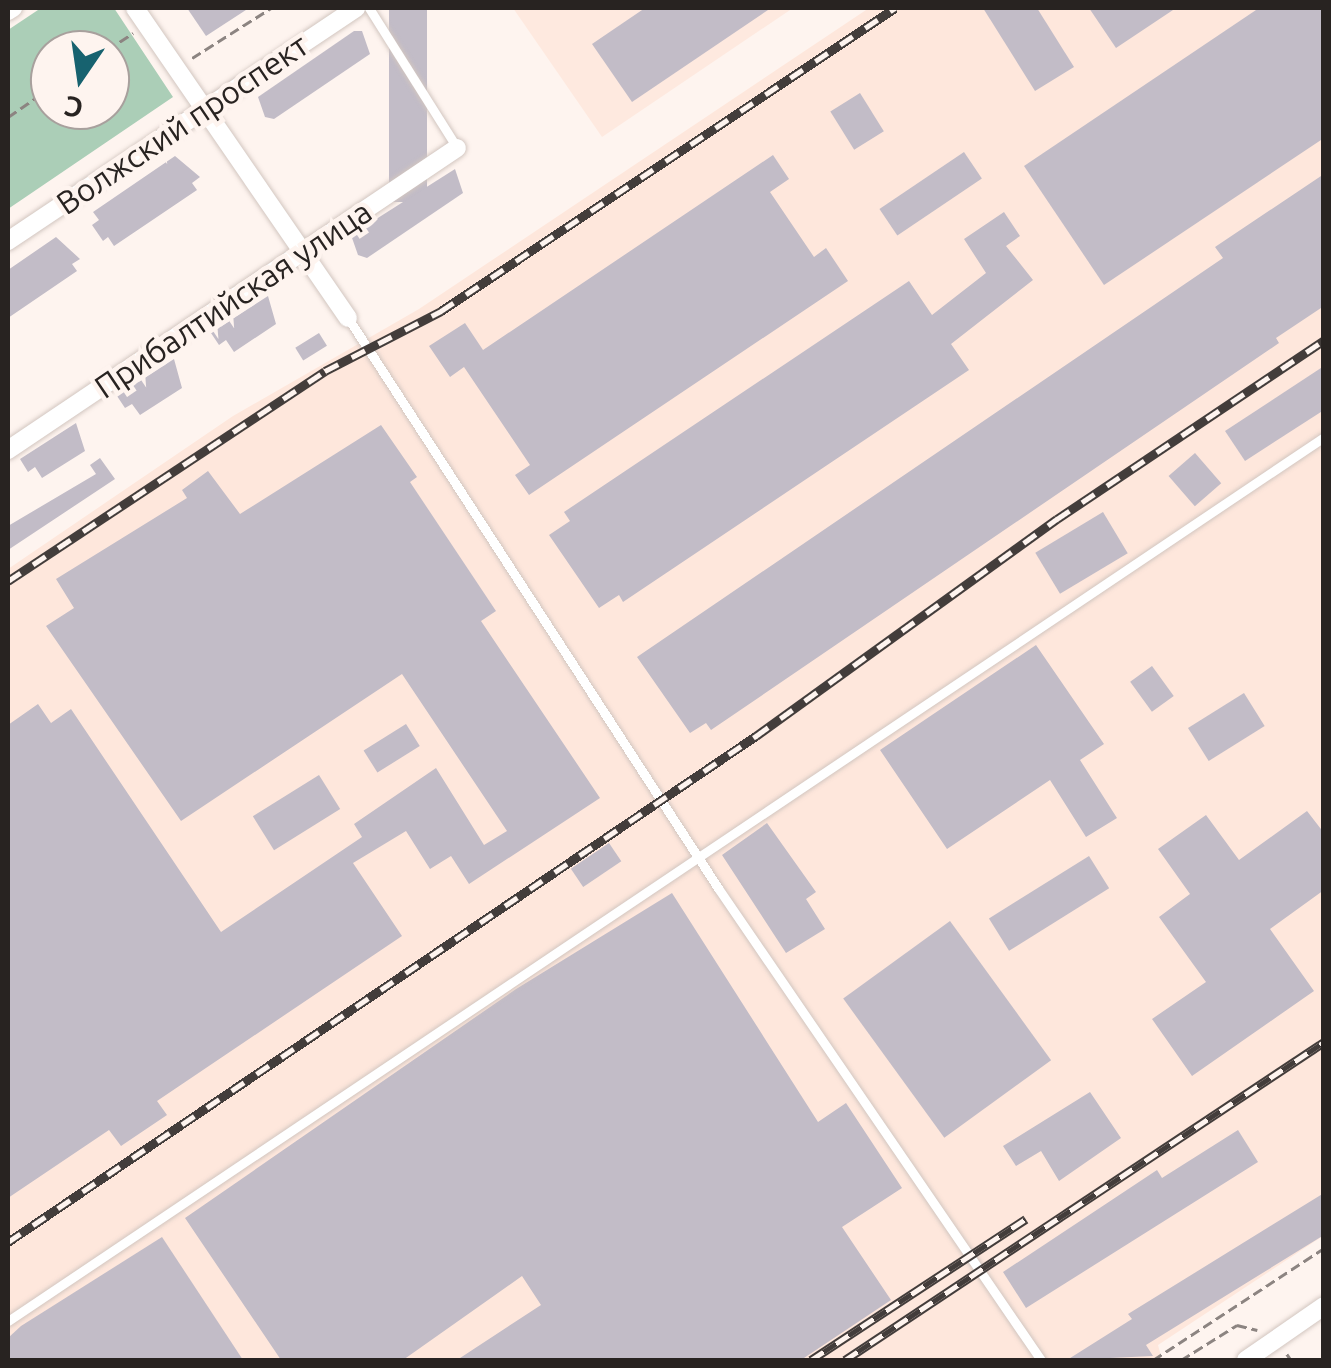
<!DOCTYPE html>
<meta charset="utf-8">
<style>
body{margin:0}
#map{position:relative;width:1331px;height:1368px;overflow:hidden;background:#fef4ef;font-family:Ubuntu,sans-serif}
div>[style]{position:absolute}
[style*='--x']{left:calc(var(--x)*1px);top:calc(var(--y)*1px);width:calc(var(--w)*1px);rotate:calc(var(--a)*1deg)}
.built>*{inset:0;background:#fee9df}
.industrial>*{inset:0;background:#fee7dc}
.green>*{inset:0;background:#abceb7}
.building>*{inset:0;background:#c2bcc7;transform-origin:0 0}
.path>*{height:2.5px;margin-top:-1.25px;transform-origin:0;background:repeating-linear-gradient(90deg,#8c8481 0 10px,transparent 0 15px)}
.roads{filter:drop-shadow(0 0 2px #d2c6c0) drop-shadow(0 0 2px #d2c6c0)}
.service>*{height:9px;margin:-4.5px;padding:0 4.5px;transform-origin:4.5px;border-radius:4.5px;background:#fff}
.minor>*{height:18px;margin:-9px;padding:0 9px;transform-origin:9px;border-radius:9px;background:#fff}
.rail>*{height:9px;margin-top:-4.5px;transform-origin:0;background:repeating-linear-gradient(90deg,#fef4ef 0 15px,#433d3b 0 30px);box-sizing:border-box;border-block:2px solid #433d3b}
span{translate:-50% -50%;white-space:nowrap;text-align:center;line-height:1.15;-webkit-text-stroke:9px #fef4ef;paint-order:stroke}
.street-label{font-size:32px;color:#282321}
.frame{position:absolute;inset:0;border:10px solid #282321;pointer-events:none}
.north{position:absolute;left:30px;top:30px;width:100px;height:100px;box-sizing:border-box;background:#fef4ef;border:2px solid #a8a09d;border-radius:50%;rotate:193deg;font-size:28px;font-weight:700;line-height:40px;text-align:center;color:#282321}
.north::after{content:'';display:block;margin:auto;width:35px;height:45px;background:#17626f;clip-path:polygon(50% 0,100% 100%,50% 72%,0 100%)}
</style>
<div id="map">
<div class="built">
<div style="clip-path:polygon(513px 8px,793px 8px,602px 137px)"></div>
</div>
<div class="industrial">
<div style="clip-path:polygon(869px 8px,1323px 8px,1323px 1236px,1158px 1345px,1162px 1360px,8px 1360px,8px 569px,233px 416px,419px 309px)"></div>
</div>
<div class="green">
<div style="clip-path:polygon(evenodd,41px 8px,114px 8px,173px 97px,8px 209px,8px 30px,41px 8px,50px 50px,110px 50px,110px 110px,50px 110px,50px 50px)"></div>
</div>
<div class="building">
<div style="clip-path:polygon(187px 8px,249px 8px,206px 36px)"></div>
<div style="left:389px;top:8px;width:38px;height:194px"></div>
<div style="clip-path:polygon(645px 8px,771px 8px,632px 102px,592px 44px)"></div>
<div style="clip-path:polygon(983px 8px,1037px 8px,1074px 67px,1035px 91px)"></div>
<div style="clip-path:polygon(1089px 8px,1176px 8px,1116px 48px)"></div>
<div style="clip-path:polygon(1259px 8px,1324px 8px,1324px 138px,1104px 285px,1024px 166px)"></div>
<div style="clip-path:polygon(354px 31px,362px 31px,370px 54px,274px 119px,265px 117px,258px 97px)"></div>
<div style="left:860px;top:93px;width:45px;height:35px;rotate:58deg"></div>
<div style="left:964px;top:152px;width:32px;height:102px;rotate:56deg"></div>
<div style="clip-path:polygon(773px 155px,789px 179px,770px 192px,814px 257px,826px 248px,848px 281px,529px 495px,515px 475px,530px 465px,464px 367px,450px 377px,429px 346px,465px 323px,483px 350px)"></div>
<div style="clip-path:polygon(175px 156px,200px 177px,192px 183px,197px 190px,114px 246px,108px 237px,103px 241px,92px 225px,99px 220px,93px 212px)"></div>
<div style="clip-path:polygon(455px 169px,463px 193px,367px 258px,358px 255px,351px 235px)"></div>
<div style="clip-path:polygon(1324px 174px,1324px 306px,1276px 338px,1279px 343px,711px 730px,706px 723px,690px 733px,637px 657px,1223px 258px,1215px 247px)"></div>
<div style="clip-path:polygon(1004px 212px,1020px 236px,1006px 246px,1033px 280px,951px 344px,969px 370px,623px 602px,619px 595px,599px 608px,549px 535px,570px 521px,564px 512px,909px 281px,932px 315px,986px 273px,964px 239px)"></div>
<div style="clip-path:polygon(56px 237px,80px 259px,72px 264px,77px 271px,8px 318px,8px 270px)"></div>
<div style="clip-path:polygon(268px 296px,276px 324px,234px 352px,226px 340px,219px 345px,211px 333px)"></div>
<div style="left:319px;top:333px;width:15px;height:28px;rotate:58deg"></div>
<div style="clip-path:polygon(174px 359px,182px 388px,140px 415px,132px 404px,125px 408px,117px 396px)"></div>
<div style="clip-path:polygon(1324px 366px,1324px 410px,1245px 461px,1225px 431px)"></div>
<div style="clip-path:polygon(76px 423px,85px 451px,42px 478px,35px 467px,28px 472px,20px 459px)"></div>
<div style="clip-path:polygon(381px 425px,417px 477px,410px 482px,496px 611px,481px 621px,600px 798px,469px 884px,451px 856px,430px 869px,406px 831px,353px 863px,402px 936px,157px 1101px,167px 1115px,121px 1146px,109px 1130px,8px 1198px,8px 725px,38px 704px,51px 723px,71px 709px,221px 932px,362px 837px,354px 824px,436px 768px,484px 845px,507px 831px,402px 674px,181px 821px,46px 626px,74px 608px,56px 579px,187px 498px,182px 490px,208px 471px,240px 514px)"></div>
<div style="left:1195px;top:453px;width:40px;height:35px;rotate:49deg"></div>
<div style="clip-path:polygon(100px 458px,115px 479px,8px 550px,8px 526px,96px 474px,90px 465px)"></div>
<div style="left:1103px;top:512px;width:48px;height:79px;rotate:59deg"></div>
<div style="clip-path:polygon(1036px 645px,1104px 744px,1080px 760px,1117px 818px,1086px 837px,1050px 780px,947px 849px,880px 750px)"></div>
<div style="left:1152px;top:666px;width:37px;height:27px;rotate:54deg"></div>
<div style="left:1244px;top:693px;width:39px;height:66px;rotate:58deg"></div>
<div style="left:406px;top:724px;width:26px;height:50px;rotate:58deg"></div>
<div style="left:319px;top:775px;width:40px;height:78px;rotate:58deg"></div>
<div style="clip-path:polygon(1307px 811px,1324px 833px,1324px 890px,1270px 929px,1314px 991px,1192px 1076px,1152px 1019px,1206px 982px,1159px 917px,1190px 894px,1158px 849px,1206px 815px,1239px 860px)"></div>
<div style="clip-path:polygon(767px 823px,816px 892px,806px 899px,825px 929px,786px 953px,722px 855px)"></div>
<div style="left:609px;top:843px;width:22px;height:46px;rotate:56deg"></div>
<div style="left:1089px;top:856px;width:38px;height:118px;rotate:58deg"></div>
<div style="clip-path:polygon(672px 893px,818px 1122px,846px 1103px,902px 1188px,842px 1227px,891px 1300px,801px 1360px,457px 1360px,541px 1305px,522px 1276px,403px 1360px,281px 1360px,185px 1218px,516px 989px)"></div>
<div style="left:950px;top:921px;width:172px;height:132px;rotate:54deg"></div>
<div style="clip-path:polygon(1090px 1092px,1121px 1138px,1059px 1181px,1041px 1151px,1016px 1166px,1003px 1146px)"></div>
<div style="clip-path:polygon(1238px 1130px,1258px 1162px,1026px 1308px,1003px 1272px,1157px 1170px,1162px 1178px)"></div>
<div style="clip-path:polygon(1324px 1193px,1324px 1235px,1146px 1345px,1153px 1356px,1067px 1360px,1132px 1319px,1128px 1314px)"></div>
<div style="clip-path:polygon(162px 1237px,243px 1360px,8px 1360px,8px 1338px,21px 1326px)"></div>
</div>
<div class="path">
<div style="--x:107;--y:50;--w:31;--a:-33"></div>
<div style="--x:192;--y:58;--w:93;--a:-32.3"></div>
<div style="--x:8;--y:117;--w:51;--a:-34.6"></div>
<div style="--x:1287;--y:1354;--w:7;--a:56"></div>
<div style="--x:1153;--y:1360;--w:204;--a:-33.2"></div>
<div style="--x:1181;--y:1360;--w:66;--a:-32"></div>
<div style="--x:1237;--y:1325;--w:21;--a:14"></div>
</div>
<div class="roads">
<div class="service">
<div style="--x:369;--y:8;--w:165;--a:57.8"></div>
<div style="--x:348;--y:318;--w:680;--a:57.01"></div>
<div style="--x:718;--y:888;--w:572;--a:55.62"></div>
<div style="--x:8;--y:1321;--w:1585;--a:-33.89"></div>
</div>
<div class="minor">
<div style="--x:135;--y:8;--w:376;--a:55.5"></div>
<div style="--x:8;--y:11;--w:6;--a:-31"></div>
<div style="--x:8;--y:241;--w:419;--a:-33.8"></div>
<div style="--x:8;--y:450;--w:541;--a:-33.93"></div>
<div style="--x:1246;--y:1360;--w:95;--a:-34.7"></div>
</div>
</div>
<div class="rail">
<div style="--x:8;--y:581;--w:380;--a:-33.5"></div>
<div style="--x:325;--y:371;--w:131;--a:-27.3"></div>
<div style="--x:441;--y:311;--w:546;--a:-33.72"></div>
<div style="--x:8;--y:1242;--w:903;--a:-34.08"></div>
<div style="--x:756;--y:736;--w:371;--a:-35.8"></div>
<div style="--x:1057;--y:519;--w:321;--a:-33.8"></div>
<div style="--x:811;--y:1360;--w:257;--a:-33.3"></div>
<div style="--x:845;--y:1360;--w:575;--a:-33.58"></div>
</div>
<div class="street-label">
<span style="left:182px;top:124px;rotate:-34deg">Волжский проспект</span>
<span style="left:233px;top:299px;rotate:-34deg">Прибалтийская улица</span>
</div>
<div class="frame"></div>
<div class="north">С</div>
</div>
